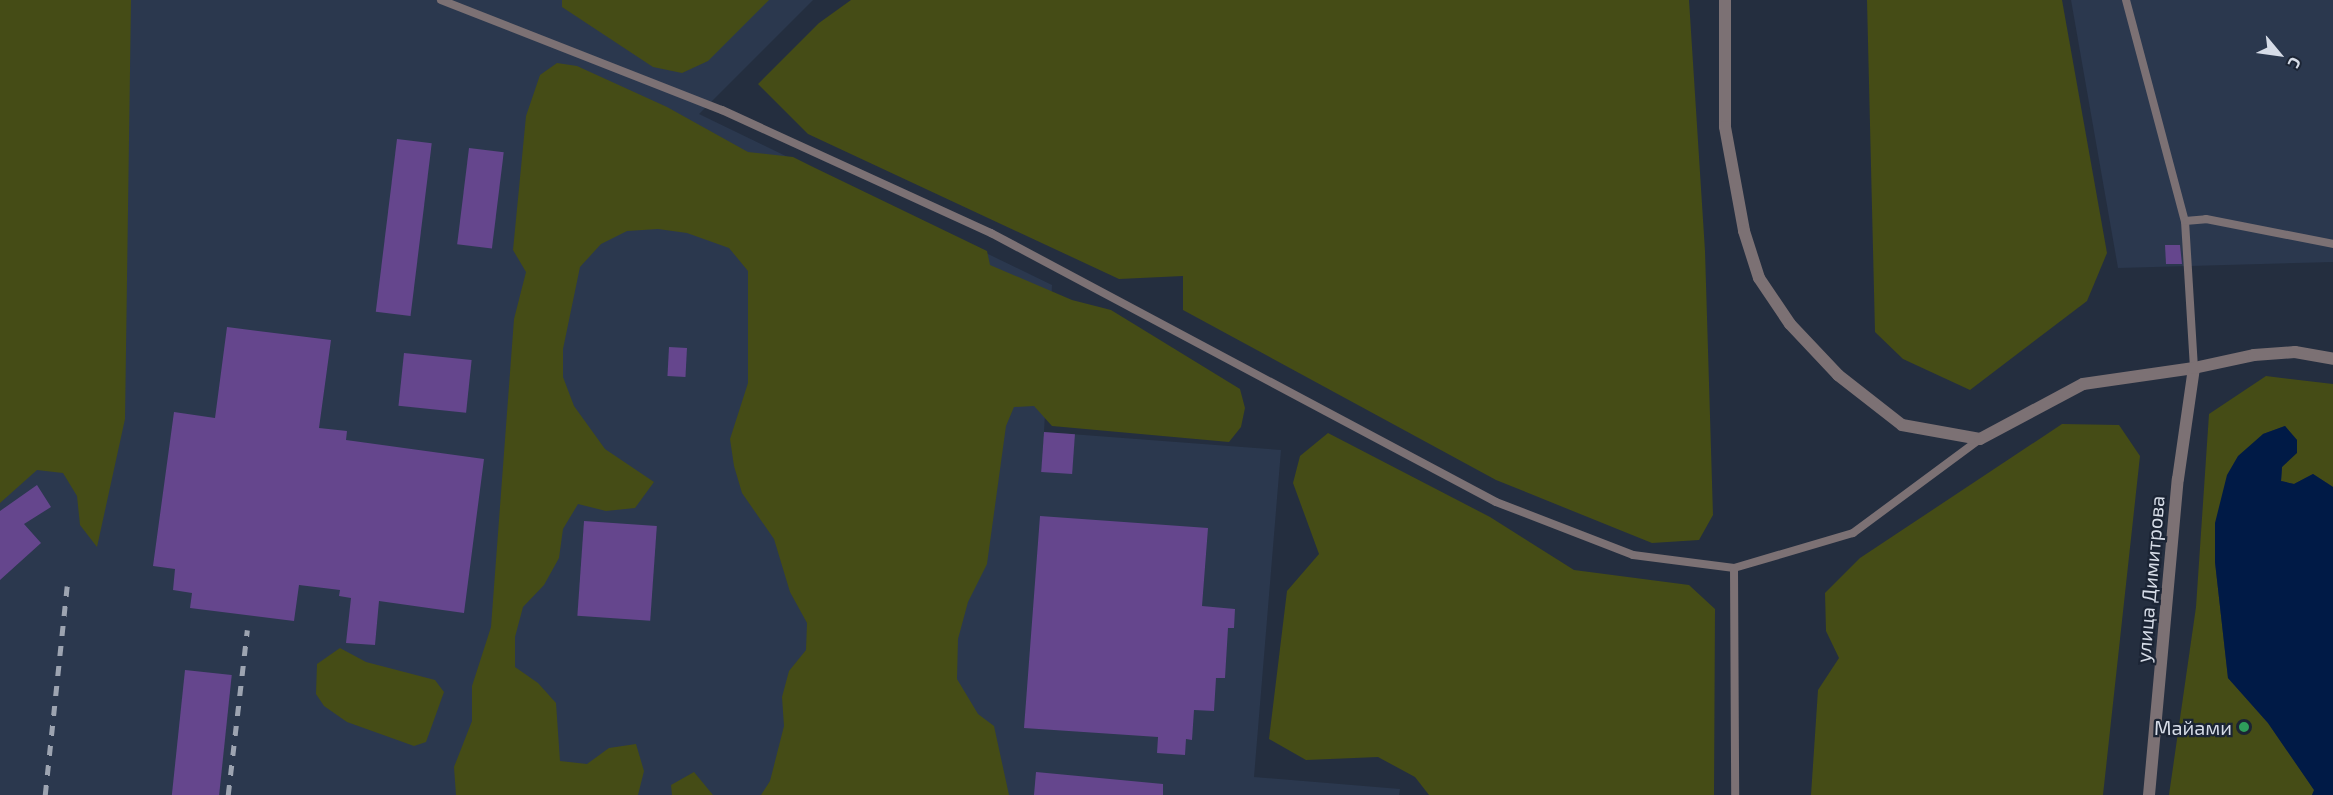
<!DOCTYPE html>
<meta charset="utf-8">
<style>
body{margin:0}
#map{position:relative;width:2333px;height:795px;overflow:hidden;background:#242e3f;font-family:"Exo 2",sans-serif}
div>[style]{position:absolute}
[style*='--x']{left:calc(var(--x)*1px);top:calc(var(--y)*1px);width:calc(var(--w)*1px);rotate:calc(var(--a)*1deg)}
.built>*{inset:0;background:#2b384e}
.green>*{inset:0;background:#454c16}
.water>*{inset:0;background:#001a46}
.building>*{inset:0;background:#65468d;transform-origin:0 0}
.service>*{height:8px;margin:-4px;padding:0 4px;transform-origin:4px;border-radius:4px;background:#7c7174}
.minor>*{height:12px;margin:-6px;padding:0 6px;transform-origin:6px;border-radius:6px;background:#7c7174}
.tertiary>*{height:12px;margin:-6px;padding:0 6px;transform-origin:6px;border-radius:6px;background:#7c7174}
.rail>*{height:4.5px;margin-top:-2.25px;transform-origin:0;background:repeating-linear-gradient(90deg,#9da4b1 0 10px,transparent 0 20px)}
.dots>*{width:16px;height:16px;translate:-50% -50%;box-sizing:border-box;border:3px solid #1b2434;border-radius:50%}
span{translate:-50% -50%;white-space:nowrap;text-align:center;line-height:1.15;-webkit-text-stroke:4.5px #1b2434;paint-order:stroke}
.street-label{font-size:20px;color:#d6dce7}
.poi-label{font-size:20px;color:#d6dce7}
.right{translate:-100% -50%;text-align:right}
.north{position:absolute;left:2249px;top:24px;width:60px;height:60px;-webkit-text-stroke:4px #1b2434;paint-order:stroke;rotate:119deg;font-size:16px;font-weight:700;line-height:24px;text-align:center;color:#d6dce7}
.north::after{content:'';display:block;margin:auto;width:21px;height:27px;background:#d6dce7;clip-path:polygon(50% 0,100% 100%,50% 72%,0 100%)}
</style>
<div id="map">
<div class="built">
<div style="clip-path:polygon(107px 0,813px 0,699px 114px,1052px 285px,1044px 432px,1281px 450px,1254px 777px,1400px 789px,1399px 795px,0 795px,0 494px)"></div>
<div style="clip-path:polygon(2071px 0,2333px 0,2333px 262px,2118px 268px)"></div>
</div>
<div class="green">
<div style="clip-path:polygon(0 0,131px 0,125px 419px,97px 547px,80px 525px,77px 496px,63px 473px,37px 470px,0 503px)"></div>
<div style="clip-path:polygon(562px 0,769px 0,708px 61px,682px 73px,653px 67px,562px 7px)"></div>
<div style="clip-path:polygon(851px 0,1689px 0,1705px 251px,1713px 515px,1699px 540px,1652px 543px,1496px 480px,1183px 310px,1183px 276px,1119px 279px,808px 134px,758px 84px,819px 23px)"></div>
<div style="clip-path:polygon(1867px 0,2062px 0,2107px 253px,2087px 301px,1970px 390px,1903px 359px,1875px 332px)"></div>
<div style="clip-path:polygon(557px 63px,577px 66px,667px 107px,748px 152px,793px 157px,811px 166px,987px 251px,990px 265px,1072px 300px,1111px 310px,1240px 389px,1245px 408px,1241px 427px,1229px 442px,1052px 426px,1034px 406px,1014px 407px,1006px 426px,987px 564px,968px 602px,958px 639px,957px 679px,978px 714px,994px 726px,1009px 795px,761px 795px,770px 781px,784px 726px,782px 697px,789px 671px,806px 650px,807px 623px,790px 592px,774px 539px,742px 493px,734px 466px,730px 439px,748px 383px,748px 271px,729px 248px,687px 233px,658px 229px,627px 231px,601px 244px,580px 267px,563px 349px,563px 377px,574px 406px,605px 449px,654px 482px,635px 508px,606px 511px,578px 504px,563px 529px,559px 558px,544px 585px,523px 607px,515px 637px,515px 667px,538px 683px,556px 703px,560px 761px,587px 764px,609px 748px,636px 744px,644px 771px,638px 795px,456px 795px,454px 767px,472px 721px,472px 686px,491px 627px,514px 319px,526px 272px,513px 250px,526px 116px,540px 75px)"></div>
<div style="clip-path:polygon(2266px 376px,2333px 384px,2333px 487px,2313px 474px,2294px 484px,2281px 481px,2282px 467px,2297px 440px,2285px 426px,2263px 434px,2215px 562px,2228px 678px,2268px 723px,2315px 791px,2312px 795px,2169px 795px,2196px 607px,2209px 414px)"></div>
<div style="clip-path:polygon(2062px 424px,2119px 425px,2140px 456px,2103px 795px,1811px 795px,1818px 690px,1839px 658px,1826px 631px,1825px 593px,1860px 558px)"></div>
<div style="clip-path:polygon(1328px 433px,1490px 517px,1574px 570px,1689px 585px,1715px 609px,1714px 795px,1429px 795px,1415px 777px,1378px 757px,1306px 760px,1269px 739px,1287px 591px,1319px 554px,1293px 483px,1300px 456px)"></div>
<div style="clip-path:polygon(340px 648px,366px 662px,435px 680px,444px 692px,426px 742px,414px 746px,347px 722px,324px 706px,316px 694px,317px 664px)"></div>
<div style="clip-path:polygon(694px 772px,713px 795px,672px 795px,671px 785px)"></div>
</div>
<div class="water">
<div style="clip-path:polygon(2285px 426px,2297px 440px,2297px 453px,2282px 467px,2281px 481px,2294px 484px,2313px 474px,2333px 487px,2333px 795px,2312px 795px,2314px 790px,2268px 723px,2228px 678px,2215px 562px,2215px 523px,2227px 475px,2238px 456px,2263px 434px)"></div>
</div>
<div class="building">
<div style="left:397px;top:139px;width:35px;height:174px;rotate:7deg"></div>
<div style="left:469px;top:148px;width:35px;height:97px;rotate:7deg"></div>
<div style="clip-path:polygon(2165px 245px,2180px 245px,2182px 264px,2166px 264px)"></div>
<div style="clip-path:polygon(227px 327px,331px 340px,319px 428px,347px 431px,346px 440px,484px 459px,464px 613px,379px 601px,375px 645px,346px 643px,351px 598px,339px 596px,340px 590px,299px 585px,294px 621px,190px 608px,192px 593px,173px 590px,175px 569px,153px 566px,174px 412px,215px 418px)"></div>
<div style="left:669px;top:347px;width:18px;height:29px;rotate:3deg"></div>
<div style="left:404px;top:353px;width:68px;height:53px;rotate:6deg"></div>
<div style="left:1044px;top:432px;width:31px;height:40px;rotate:4deg"></div>
<div style="clip-path:polygon(37px 485px,51px 507px,24px 524px,41px 543px,0 580px,0 511px)"></div>
<div style="clip-path:polygon(1040px 516px,1208px 528px,1202px 606px,1235px 609px,1234px 628px,1228px 628px,1225px 678px,1216px 678px,1214px 711px,1194px 710px,1192px 740px,1186px 739px,1185px 755px,1157px 753px,1158px 737px,1024px 728px)"></div>
<div style="left:584px;top:521px;width:73px;height:95px;rotate:4deg"></div>
<div style="left:185px;top:670px;width:47px;height:126px;rotate:6deg"></div>
<div style="clip-path:polygon(1036px 772px,1163px 784px,1163px 795px,1034px 795px)"></div>
</div>
<div class="service">
<div style="--x:441;--y:0;--w:302;--a:21.4"></div>
<div style="--x:722;--y:110;--w:296;--a:24.6"></div>
<div style="--x:991;--y:233;--w:572;--a:28.04"></div>
<div style="--x:1496;--y:502;--w:147;--a:21.1"></div>
<div style="--x:1633;--y:555;--w:102;--a:7.3"></div>
<div style="--x:1734;--y:568;--w:124;--a:-16.4"></div>
<div style="--x:1853;--y:533;--w:158;--a:-36.5"></div>
<div style="--x:2126;--y:0;--w:229;--a:75.1"></div>
<div style="--x:2185;--y:221;--w:147;--a:86.5"></div>
<div style="--x:2185;--y:221;--w:21;--a:-5"></div>
<div style="--x:2206;--y:219;--w:129;--a:11.1"></div>
<div style="--x:1734;--y:568;--w:227;--a:89.7"></div>
</div>
<div class="minor">
<div style="--x:1725;--y:0;--w:127;--a:90"></div>
<div style="--x:1725;--y:127;--w:106;--a:79.6"></div>
<div style="--x:1744;--y:231;--w:49;--a:72.3"></div>
<div style="--x:1759;--y:278;--w:55;--a:56"></div>
<div style="--x:1790;--y:324;--w:70;--a:46.7"></div>
<div style="--x:1838;--y:375;--w:81;--a:38"></div>
<div style="--x:1902;--y:425;--w:79;--a:10.2"></div>
<div style="--x:1980;--y:439;--w:117;--a:-28.1"></div>
<div style="--x:2083;--y:384;--w:112;--a:-8.2"></div>
</div>
<div class="tertiary">
<div style="--x:2149;--y:795;--w:317;--a:-84.8"></div>
<div style="--x:2178;--y:479;--w:112;--a:-81.8"></div>
<div style="--x:2194;--y:368;--w:61;--a:-12.2"></div>
<div style="--x:2254;--y:355;--w:41;--a:-4.2"></div>
<div style="--x:2295;--y:352;--w:39;--a:10"></div>
</div>
<div class="rail">
<div style="--x:45;--y:795;--w:210;--a:-84"></div>
<div style="--x:228;--y:795;--w:166;--a:-83.4"></div>
</div>
<div class="dots">
<div style="left:2244px;top:727px;background:#2e9e5b"></div>
</div>
<div class="street-label">
<span style="left:2150px;top:579px;rotate:-85deg">улица Димитрова</span>
</div>
<div class="poi-label">
<span class="right" style="left:2232px;top:727px">Майами</span>
</div>
<div class="north">С</div>
</div>
